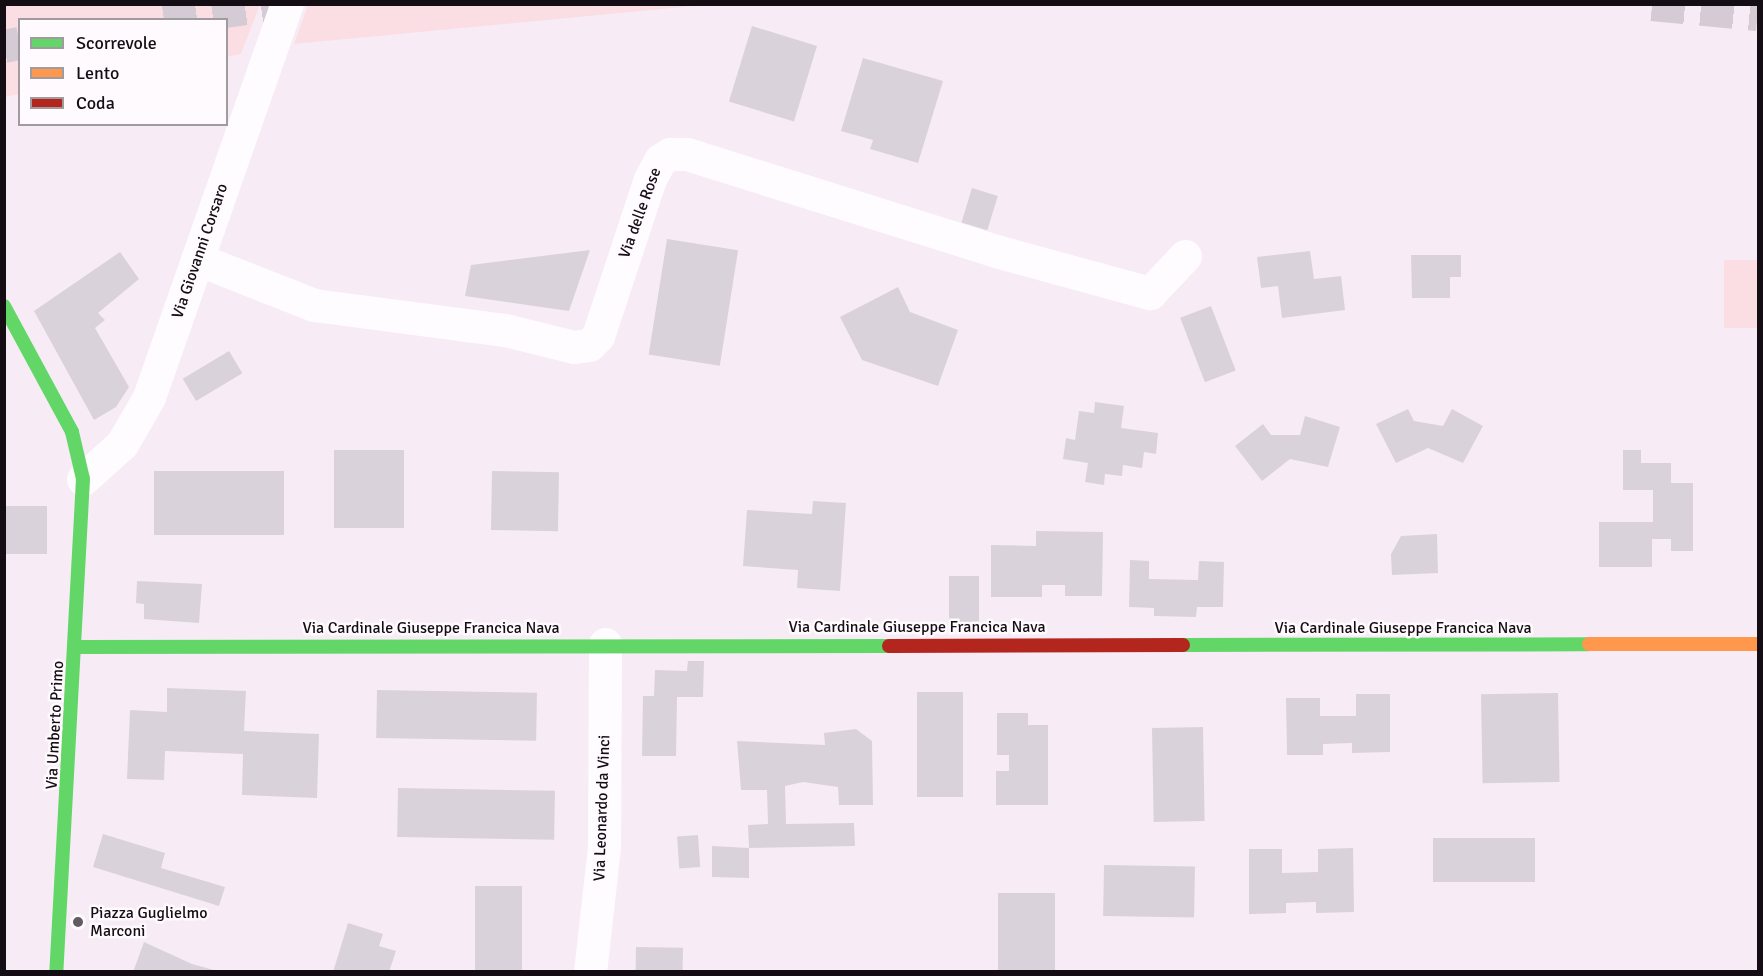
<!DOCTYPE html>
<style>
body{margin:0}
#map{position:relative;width:1763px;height:976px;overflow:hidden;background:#f7ecf6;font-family:Signika,sans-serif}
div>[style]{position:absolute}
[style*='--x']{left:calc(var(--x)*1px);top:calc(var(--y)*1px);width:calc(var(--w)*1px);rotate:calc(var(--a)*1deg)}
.green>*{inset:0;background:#fbdee4;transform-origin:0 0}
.building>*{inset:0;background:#d9d2db;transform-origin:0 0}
.highway-tunnel>*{height:33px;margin-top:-16.5px;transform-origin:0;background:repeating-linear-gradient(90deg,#d5cbd4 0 33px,transparent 0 49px)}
.street>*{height:33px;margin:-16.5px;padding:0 16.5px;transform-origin:16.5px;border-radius:16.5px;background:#fefcfe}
.fast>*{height:14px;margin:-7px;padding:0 7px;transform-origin:7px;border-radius:7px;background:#63d668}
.slow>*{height:14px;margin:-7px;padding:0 7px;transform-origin:7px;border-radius:7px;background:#ff974d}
.jam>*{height:14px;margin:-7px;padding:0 7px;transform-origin:7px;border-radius:7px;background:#b3261e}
.dots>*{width:16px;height:16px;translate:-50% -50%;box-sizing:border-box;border:3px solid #fefafd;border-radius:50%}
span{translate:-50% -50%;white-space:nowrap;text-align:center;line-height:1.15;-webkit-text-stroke:5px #fefafd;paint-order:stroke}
.street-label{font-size:16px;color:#140d13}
.poi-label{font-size:16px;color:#140d13}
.left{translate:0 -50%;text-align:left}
.frame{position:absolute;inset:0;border:6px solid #140d13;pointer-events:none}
.legend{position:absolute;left:18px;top:18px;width:210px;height:108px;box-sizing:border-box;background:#fefafd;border:2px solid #a09b9f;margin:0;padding:8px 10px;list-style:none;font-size:18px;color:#140d13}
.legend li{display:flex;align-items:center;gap:12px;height:30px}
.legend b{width:30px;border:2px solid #a09b9f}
</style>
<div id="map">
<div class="green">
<div style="clip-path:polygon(5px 4px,260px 4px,260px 5px,241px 54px,227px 57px,226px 20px,20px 20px,19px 94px,5px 97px)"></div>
<div style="clip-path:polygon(308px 5px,308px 4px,704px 5px,294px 44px)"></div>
<div style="left:1724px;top:260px;width:34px;height:68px"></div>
</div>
<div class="building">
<div style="left:752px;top:26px;width:68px;height:79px;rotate:17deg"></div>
<div style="clip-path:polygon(863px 58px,943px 81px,918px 163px,870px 149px,873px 140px,841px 131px)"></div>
<div style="left:972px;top:188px;width:27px;height:36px;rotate:17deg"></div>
<div style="left:667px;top:239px;width:72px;height:117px;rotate:9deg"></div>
<div style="clip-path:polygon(590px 250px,569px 311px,465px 296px,471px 265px)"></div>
<div style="clip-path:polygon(1310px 251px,1314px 279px,1341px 276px,1345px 310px,1282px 318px,1278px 286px,1261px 288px,1257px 257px)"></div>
<div style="clip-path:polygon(120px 252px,139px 279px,98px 313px,105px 320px,95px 328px,129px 387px,116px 407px,94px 420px,34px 311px)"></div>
<div style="clip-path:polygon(1411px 255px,1461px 255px,1461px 277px,1450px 277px,1450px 298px,1412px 298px)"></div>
<div style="clip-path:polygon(898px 287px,910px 312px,958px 330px,938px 386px,862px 360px,840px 317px)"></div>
<div style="left:1211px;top:306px;width:69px;height:33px;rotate:69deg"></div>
<div style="left:229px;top:351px;width:26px;height:54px;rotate:59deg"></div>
<div style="clip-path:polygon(1095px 402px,1124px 406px,1121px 428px,1158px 433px,1156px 454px,1144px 452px,1142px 468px,1123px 465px,1122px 476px,1105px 474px,1104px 485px,1085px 482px,1088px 463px,1063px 459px,1066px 438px,1075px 440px,1079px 411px,1094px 413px)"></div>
<div style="clip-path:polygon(1408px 409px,1414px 421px,1443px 426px,1452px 409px,1483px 426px,1463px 463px,1428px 448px,1396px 463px,1376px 424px)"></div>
<div style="clip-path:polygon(1305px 416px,1340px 427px,1328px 467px,1290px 459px,1262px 481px,1235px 446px,1263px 424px,1271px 435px,1300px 435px)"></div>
<div style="left:404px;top:450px;width:78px;height:70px;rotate:90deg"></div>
<div style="clip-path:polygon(1623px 450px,1641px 450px,1641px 463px,1671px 463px,1671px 483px,1693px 483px,1693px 551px,1671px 551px,1671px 539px,1652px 539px,1652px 567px,1599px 567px,1599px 522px,1653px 522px,1653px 490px,1623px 490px)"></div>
<div style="left:154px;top:471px;width:130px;height:64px"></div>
<div style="left:492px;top:471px;width:67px;height:59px;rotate:1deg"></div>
<div style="clip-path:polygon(813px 501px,846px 503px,840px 591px,797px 588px,798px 570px,743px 566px,747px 510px,812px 514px)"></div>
<div style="left:4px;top:506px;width:43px;height:48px"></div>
<div style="clip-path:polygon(1036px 531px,1103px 532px,1102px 596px,1065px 596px,1065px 585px,1042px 585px,1042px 597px,991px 597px,991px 545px,1036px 546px)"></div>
<div style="clip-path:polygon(1437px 534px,1438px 573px,1392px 575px,1391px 554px,1401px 536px)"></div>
<div style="clip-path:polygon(1130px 560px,1149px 561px,1149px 579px,1198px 580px,1199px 561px,1224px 562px,1223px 607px,1197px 607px,1196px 617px,1154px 616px,1154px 608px,1129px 607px)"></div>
<div style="left:949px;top:576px;width:30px;height:47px"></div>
<div style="clip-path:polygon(137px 581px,202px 584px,199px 623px,144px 619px,144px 604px,136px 603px)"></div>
<div style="clip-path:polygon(688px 661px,704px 661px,703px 697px,677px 697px,676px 756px,642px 756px,643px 696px,654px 696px,655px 670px,687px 671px)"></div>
<div style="clip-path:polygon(167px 688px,246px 691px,244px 731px,319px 734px,317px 798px,242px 795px,243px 754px,165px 751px,164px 780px,127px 779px,130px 710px,167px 712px)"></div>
<div style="left:377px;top:690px;width:160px;height:48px;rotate:1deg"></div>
<div style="left:917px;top:692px;width:46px;height:105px"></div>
<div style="left:1558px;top:693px;width:89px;height:77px;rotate:89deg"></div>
<div style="clip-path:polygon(1356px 694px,1390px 694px,1390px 752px,1352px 753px,1352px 743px,1323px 744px,1323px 755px,1287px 755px,1286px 698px,1320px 698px,1320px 716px,1356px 716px)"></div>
<div style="clip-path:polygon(997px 713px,1028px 713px,1028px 725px,1048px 725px,1048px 805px,996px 805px,996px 771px,1009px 771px,1009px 755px,997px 755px)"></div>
<div style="left:1203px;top:727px;width:94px;height:51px;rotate:89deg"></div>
<div style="clip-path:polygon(856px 729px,872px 741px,873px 805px,839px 805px,838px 787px,803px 782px,785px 786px,786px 824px,854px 823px,855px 846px,749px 848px,749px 878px,712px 877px,712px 846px,749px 848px,748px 825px,768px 824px,767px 790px,741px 790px,737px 741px,825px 745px,824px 733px)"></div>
<div style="left:398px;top:788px;width:157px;height:49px;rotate:1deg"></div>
<div style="clip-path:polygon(103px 834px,165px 853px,161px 868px,225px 887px,219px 906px,93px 867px)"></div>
<div style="left:698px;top:835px;width:32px;height:21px;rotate:86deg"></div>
<div style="left:1433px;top:838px;width:102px;height:44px"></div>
<div style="clip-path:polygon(1353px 848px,1354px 912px,1316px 913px,1316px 902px,1286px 903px,1286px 913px,1249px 914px,1249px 849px,1282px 849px,1282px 873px,1318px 872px,1318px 849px)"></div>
<div style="left:1104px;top:865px;width:91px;height:51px;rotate:1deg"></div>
<div style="left:475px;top:886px;width:47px;height:86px"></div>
<div style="left:1055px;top:893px;width:79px;height:57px;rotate:90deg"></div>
<div style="clip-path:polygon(348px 923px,383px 934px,379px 946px,396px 951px,389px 972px,333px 972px)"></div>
<div style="clip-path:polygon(144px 942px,192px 964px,221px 972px,133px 972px)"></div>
<div style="left:636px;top:947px;width:47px;height:25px;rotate:1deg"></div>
</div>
<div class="highway-tunnel">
<div style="--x:1652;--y:4;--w:106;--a:5.4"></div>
<div style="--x:164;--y:20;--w:111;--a:-8.3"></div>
<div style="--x:4;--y:46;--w:16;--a:-11"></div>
</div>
<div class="street">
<div style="--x:197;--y:259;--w:126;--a:21.5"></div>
<div style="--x:314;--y:305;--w:193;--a:7.5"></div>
<div style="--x:505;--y:330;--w:71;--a:13.8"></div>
<div style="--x:574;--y:347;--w:15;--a:-8"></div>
<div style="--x:589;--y:345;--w:13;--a:-45"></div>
<div style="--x:598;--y:336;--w:165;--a:-71.7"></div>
<div style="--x:650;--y:179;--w:21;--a:-62"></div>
<div style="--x:660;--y:160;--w:12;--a:-31"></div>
<div style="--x:670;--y:154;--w:17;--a:0"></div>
<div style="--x:687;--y:154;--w:324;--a:17.4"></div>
<div style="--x:996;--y:251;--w:160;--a:15.3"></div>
<div style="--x:1150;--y:293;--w:51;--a:-46.6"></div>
<div style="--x:83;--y:479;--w:52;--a:-41.9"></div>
<div style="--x:122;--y:444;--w:54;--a:-60.1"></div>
<div style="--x:149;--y:397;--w:417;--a:-70.7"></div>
<div style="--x:590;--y:972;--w:126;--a:-83.6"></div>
<div style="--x:604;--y:847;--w:203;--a:-89.7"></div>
</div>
<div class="fast">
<div style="--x:4;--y:306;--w:143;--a:61.6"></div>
<div style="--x:72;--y:432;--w:48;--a:76.8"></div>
<div style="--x:83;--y:479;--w:494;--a:93.1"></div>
<div style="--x:1183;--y:645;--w:406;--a:-0.1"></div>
<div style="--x:75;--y:647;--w:814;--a:-0.07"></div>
</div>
<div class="slow">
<div style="--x:1589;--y:644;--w:169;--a:0"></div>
</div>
<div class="jam">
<div style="--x:889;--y:646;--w:294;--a:-0.2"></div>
</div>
<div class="dots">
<div style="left:78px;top:922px;background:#635b62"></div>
</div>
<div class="street-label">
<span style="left:640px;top:213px;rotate:-70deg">Via delle Rose</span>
<span style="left:200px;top:251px;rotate:-71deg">Via Giovanni Corsaro</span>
<span style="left:917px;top:627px">Via Cardinale Giuseppe Francica Nava</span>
<span style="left:431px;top:628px">Via Cardinale Giuseppe Francica Nava</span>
<span style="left:1403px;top:628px">Via Cardinale Giuseppe Francica Nava</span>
<span style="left:55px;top:725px;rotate:-87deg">Via Umberto Primo</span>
<span style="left:602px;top:808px;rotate:-88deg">Via Leonardo da Vinci</span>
</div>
<div class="poi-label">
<span class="left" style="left:90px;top:922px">Piazza Guglielmo<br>Marconi</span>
</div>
<div class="frame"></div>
<ul class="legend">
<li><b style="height:8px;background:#63d668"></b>Scorrevole</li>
<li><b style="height:8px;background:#ff974d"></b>Lento</li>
<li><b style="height:8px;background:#b3261e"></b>Coda</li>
</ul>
</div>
